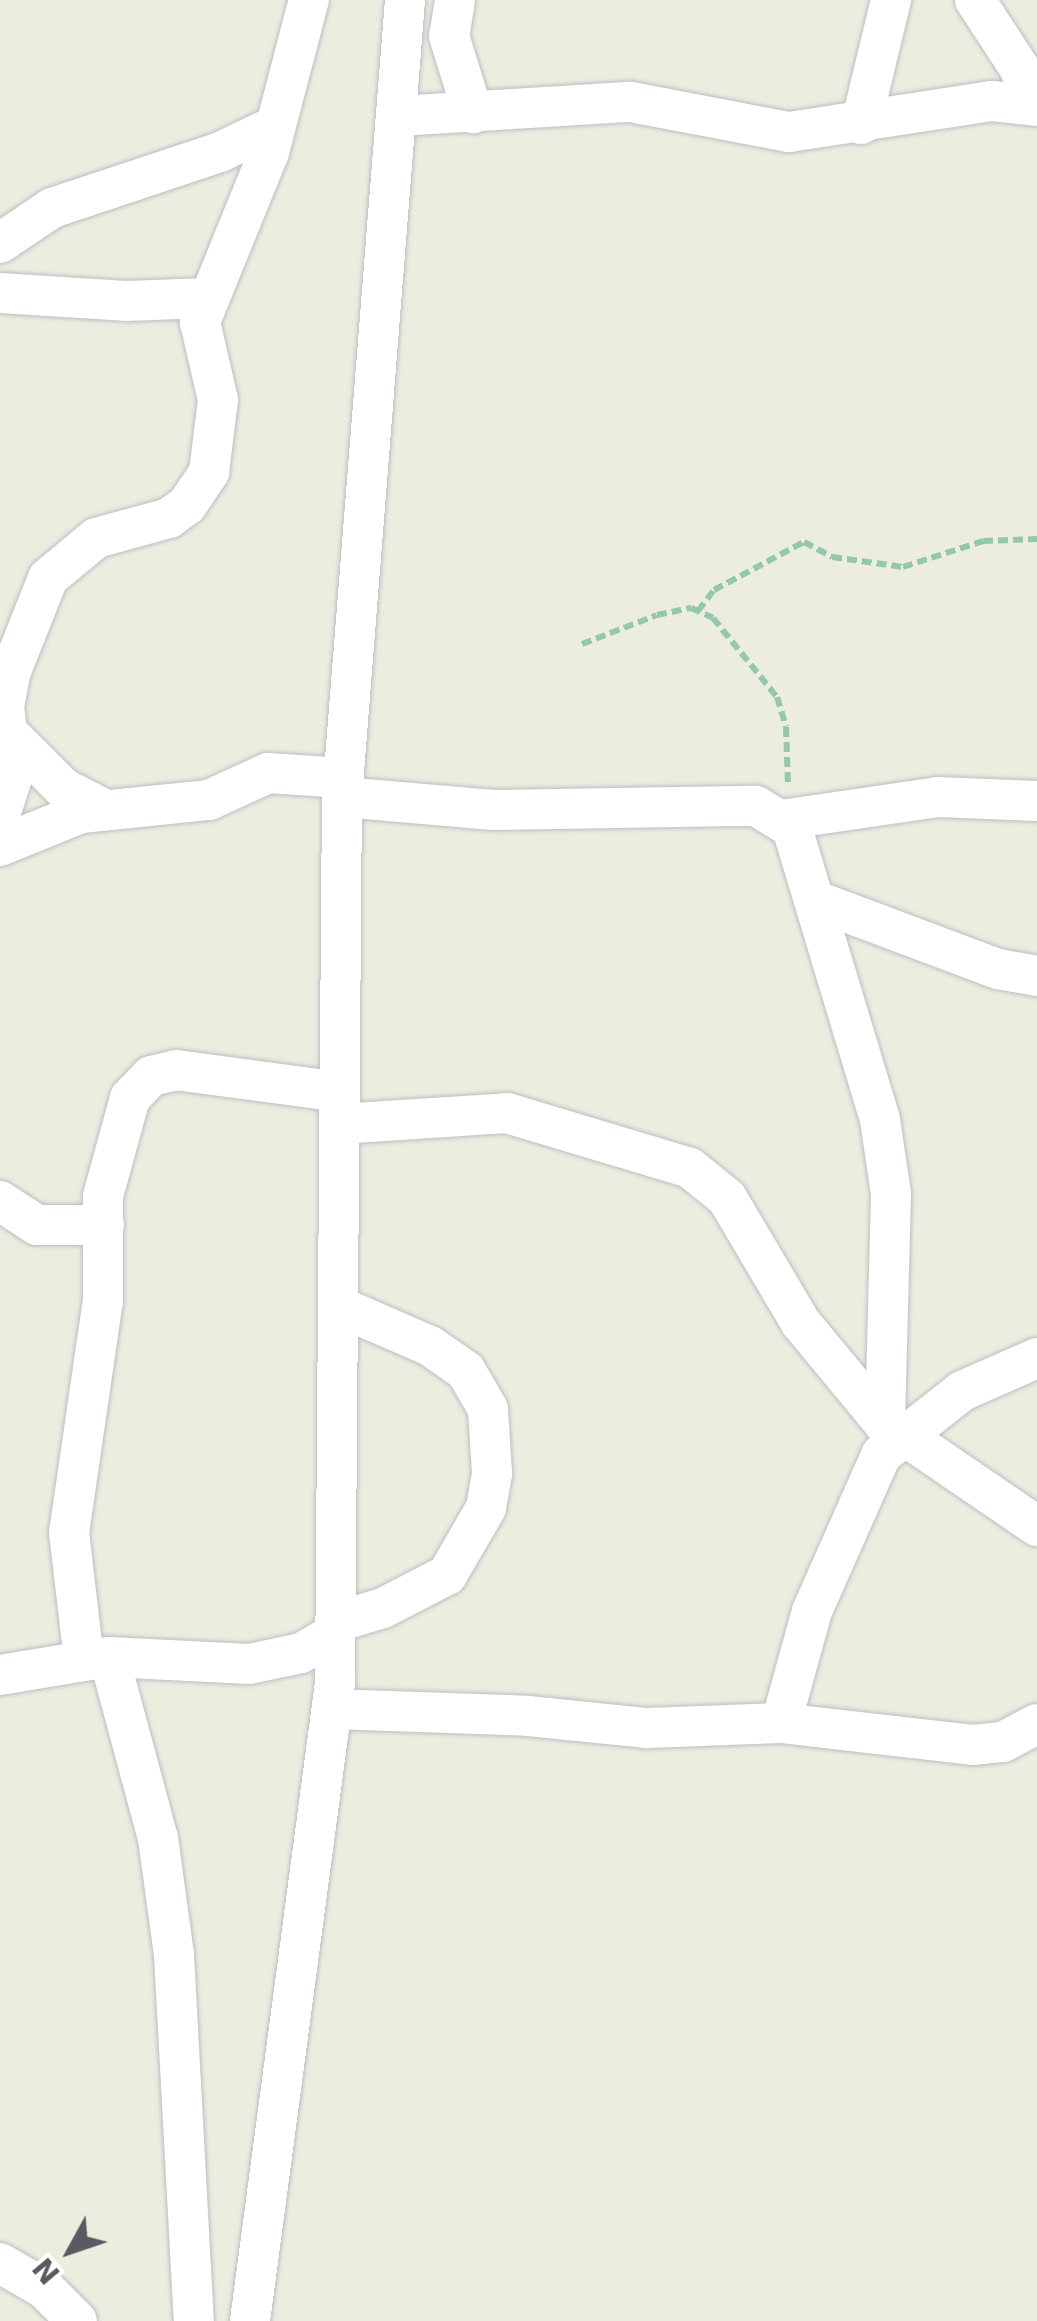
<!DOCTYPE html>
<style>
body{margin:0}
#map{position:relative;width:1037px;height:2321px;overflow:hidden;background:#ededdf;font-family:"DejaVu Sans",sans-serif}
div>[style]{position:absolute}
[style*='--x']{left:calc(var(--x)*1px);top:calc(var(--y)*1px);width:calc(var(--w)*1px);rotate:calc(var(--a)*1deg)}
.path>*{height:6px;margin-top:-3px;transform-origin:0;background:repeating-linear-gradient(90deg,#92c8ac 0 10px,transparent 0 15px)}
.roads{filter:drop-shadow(0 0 2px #bcbec5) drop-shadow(0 0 2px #bcbec5)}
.street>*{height:40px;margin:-20px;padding:0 20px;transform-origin:20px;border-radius:20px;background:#fff}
span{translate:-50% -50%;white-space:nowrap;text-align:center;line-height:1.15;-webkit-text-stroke:9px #fff;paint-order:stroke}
.north{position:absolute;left:20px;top:2201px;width:100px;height:100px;-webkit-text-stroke:8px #fff;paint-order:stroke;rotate:230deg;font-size:28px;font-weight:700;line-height:40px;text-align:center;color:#585b62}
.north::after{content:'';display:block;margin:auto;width:35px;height:45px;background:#585b62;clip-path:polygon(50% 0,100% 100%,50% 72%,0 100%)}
</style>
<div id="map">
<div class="path">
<div style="--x:698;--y:611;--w:26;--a:-53"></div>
<div style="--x:714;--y:590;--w:102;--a:-28.1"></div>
<div style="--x:804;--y:542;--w:32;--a:28"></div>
<div style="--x:832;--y:557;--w:72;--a:8"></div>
<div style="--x:903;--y:567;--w:84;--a:-18"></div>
<div style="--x:983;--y:541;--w:54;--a:-2.1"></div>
<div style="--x:582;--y:644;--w:80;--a:-21.1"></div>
<div style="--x:657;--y:615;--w:35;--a:-12"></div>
<div style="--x:691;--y:608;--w:24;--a:24"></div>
<div style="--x:713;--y:618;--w:102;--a:51"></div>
<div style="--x:777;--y:697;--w:31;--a:73"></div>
<div style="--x:786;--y:727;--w:56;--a:88"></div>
</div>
<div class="roads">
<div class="street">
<div style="--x:455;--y:0;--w:36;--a:99"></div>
<div style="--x:449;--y:36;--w:81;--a:72.7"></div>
<div style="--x:975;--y:0;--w:82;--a:56.9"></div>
<div style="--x:1020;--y:69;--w:38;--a:72"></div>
<div style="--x:399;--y:116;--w:232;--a:-3.5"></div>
<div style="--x:631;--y:102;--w:161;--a:10.8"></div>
<div style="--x:789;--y:132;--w:205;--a:-8.7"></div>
<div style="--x:992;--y:101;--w:45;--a:6.3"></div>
<div style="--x:861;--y:124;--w:128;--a:-76.4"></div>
<div style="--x:0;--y:243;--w:63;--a:-33.9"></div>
<div style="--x:52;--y:208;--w:177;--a:-18.4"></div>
<div style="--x:220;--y:152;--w:61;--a:-25.3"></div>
<div style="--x:0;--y:293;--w:126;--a:3.6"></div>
<div style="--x:126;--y:301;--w:82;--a:-2.1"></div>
<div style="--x:9;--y:734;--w:76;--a:45"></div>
<div style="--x:63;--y:788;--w:46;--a:27.1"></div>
<div style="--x:342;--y:797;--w:152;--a:4.9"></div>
<div style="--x:493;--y:810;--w:263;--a:-0.9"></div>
<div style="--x:756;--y:806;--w:42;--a:31.4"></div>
<div style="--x:792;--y:828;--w:305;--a:73.2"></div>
<div style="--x:880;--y:1120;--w:75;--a:81.5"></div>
<div style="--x:891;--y:1194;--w:231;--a:91.5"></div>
<div style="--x:0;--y:815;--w:39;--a:-72"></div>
<div style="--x:12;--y:778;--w:72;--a:-96.3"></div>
<div style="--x:4;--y:706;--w:36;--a:-79"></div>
<div style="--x:11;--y:671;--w:100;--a:-68.3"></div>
<div style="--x:48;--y:578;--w:62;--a:-39.8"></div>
<div style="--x:96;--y:538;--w:76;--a:-15.3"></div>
<div style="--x:169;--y:518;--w:22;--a:-36"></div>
<div style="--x:187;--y:505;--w:40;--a:-56"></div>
<div style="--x:209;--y:472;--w:73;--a:-82.9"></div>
<div style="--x:218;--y:400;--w:80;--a:-103"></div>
<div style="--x:200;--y:322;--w:183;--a:-67.9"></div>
<div style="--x:269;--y:152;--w:157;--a:-75.3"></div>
<div style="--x:781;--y:820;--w:159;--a:-8.3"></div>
<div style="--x:938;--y:797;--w:99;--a:2.3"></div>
<div style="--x:0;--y:846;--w:87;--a:-22.2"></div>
<div style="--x:81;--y:813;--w:129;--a:-5.8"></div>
<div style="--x:209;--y:800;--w:65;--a:-24.6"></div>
<div style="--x:268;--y:773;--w:76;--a:3.8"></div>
<div style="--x:814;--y:900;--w:197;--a:20.6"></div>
<div style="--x:998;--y:969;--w:40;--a:10"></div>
<div style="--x:339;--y:1124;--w:168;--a:-3.7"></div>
<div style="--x:507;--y:1113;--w:191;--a:16.7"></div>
<div style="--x:690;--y:1168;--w:48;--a:39"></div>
<div style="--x:727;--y:1198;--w:145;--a:59.4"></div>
<div style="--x:801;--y:1323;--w:149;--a:50.4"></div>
<div style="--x:0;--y:1201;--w:44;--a:33"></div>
<div style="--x:37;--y:1225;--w:67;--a:0"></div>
<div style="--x:905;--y:1436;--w:160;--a:34.3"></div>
<div style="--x:336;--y:1622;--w:49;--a:-16.6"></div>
<div style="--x:383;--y:1608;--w:72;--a:-27.3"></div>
<div style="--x:447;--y:1575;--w:78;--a:-59.8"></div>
<div style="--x:486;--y:1508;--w:36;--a:-80"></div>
<div style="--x:492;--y:1473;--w:64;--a:-93.6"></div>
<div style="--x:488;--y:1409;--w:44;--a:-120.1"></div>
<div style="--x:466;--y:1371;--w:44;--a:-145.2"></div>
<div style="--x:430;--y:1346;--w:100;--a:-156.5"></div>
<div style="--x:109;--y:1657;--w:188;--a:74.9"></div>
<div style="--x:158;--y:1838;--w:118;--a:82.2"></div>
<div style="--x:174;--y:1955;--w:367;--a:86.9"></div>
<div style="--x:84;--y:1660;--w:128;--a:-96.7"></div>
<div style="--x:69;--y:1533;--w:234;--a:-81.7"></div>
<div style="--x:103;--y:1301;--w:105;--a:-90"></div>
<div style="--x:103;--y:1196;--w:102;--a:-74.6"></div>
<div style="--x:130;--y:1098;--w:30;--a:-46"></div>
<div style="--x:151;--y:1076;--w:26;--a:-13"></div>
<div style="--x:176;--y:1070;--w:165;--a:7.6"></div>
<div style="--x:0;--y:1675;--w:110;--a:-9.4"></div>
<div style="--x:109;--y:1657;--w:140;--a:2.9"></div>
<div style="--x:249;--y:1664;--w:53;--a:-11.9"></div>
<div style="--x:301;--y:1653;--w:40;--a:-29.7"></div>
<div style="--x:332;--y:1709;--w:196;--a:2"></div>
<div style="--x:528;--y:1716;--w:120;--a:5.8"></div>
<div style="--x:647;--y:1728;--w:134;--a:-2.1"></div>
<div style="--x:781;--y:1723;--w:193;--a:6.5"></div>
<div style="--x:973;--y:1745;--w:30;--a:-6"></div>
<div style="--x:1003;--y:1742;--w:38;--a:-28"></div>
<div style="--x:781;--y:1723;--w:116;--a:-74.5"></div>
<div style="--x:812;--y:1611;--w:171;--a:-66.1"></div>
<div style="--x:881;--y:1455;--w:103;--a:-38.3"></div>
<div style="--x:962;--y:1391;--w:82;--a:-23.7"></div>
<div style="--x:0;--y:2263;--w:52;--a:30"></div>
<div style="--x:45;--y:2289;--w:45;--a:45"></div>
<div style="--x:250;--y:2321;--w:644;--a:-82.41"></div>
<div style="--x:335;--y:1683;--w:886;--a:-89.55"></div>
<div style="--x:342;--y:797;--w:799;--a:-85.48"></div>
</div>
</div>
<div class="north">N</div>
</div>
